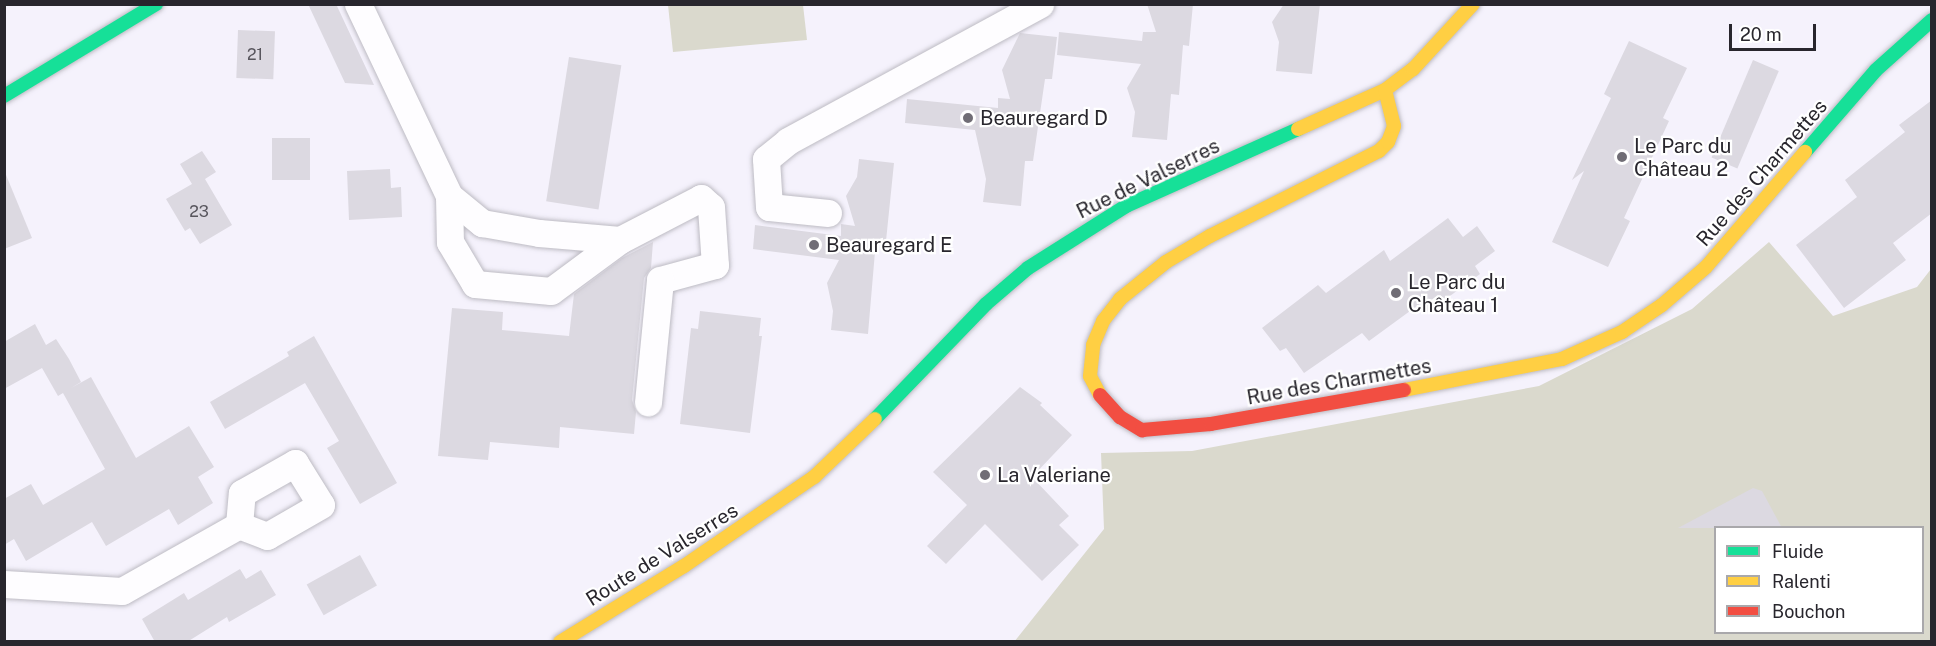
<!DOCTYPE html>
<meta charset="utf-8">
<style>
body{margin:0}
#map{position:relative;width:1936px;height:646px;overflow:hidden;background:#f5f2fc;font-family:"Public Sans",sans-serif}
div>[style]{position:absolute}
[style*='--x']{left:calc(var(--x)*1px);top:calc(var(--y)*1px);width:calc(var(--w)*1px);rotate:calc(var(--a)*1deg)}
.green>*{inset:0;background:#dad9cd}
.building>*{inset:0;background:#dcd9e1;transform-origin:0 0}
.roads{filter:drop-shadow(0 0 2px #bdbbc3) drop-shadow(0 0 2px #bdbbc3)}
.street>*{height:27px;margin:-13.5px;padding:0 13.5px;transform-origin:13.5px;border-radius:13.5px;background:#fefdff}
.fast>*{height:14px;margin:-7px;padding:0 7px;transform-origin:7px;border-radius:7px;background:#16e098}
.slow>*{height:14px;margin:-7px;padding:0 7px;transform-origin:7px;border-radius:7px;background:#ffcf43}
.jam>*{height:14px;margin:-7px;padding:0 7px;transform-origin:7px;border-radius:7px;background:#f24e42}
.dots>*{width:16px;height:16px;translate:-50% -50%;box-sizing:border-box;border:3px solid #fff;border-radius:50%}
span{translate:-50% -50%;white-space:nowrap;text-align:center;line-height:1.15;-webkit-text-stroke:4.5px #fff;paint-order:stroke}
.number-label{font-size:16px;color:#58565d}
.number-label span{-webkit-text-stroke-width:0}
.poi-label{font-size:20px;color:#28262d}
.left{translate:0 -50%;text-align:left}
.street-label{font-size:20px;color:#28262d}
.frame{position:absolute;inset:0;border:6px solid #28262d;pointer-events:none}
.legend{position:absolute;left:1714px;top:526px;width:210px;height:108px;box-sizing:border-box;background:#fff;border:2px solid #a9a8ab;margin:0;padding:8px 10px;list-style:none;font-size:18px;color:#28262d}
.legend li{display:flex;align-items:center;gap:12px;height:30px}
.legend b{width:30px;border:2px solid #a9a8ab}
.scale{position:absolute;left:1729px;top:24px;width:87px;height:27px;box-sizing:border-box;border:3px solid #28262d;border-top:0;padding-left:8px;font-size:18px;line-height:21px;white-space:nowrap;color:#28262d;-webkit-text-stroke:4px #fff;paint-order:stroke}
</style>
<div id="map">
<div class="green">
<div style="clip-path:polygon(668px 5px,803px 5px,807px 40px,673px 52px)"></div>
<div style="clip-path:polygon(evenodd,1769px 242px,1833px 316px,1917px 287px,1931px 269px,1931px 641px,1014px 642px,1104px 529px,1101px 453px,1192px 451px,1539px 386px,1692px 309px,1769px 242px,1716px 528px,1922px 528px,1922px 632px,1716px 632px,1716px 528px)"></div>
</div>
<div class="building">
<div style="clip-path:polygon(308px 4px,336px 4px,374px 85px,345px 83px)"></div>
<div style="clip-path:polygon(1147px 4px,1193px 4px,1189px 46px,1183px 45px,1179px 95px,1171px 94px,1167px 140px,1132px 137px,1135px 112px,1127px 88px,1141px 64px,1057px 55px,1059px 32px,1142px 41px,1143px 32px,1156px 32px)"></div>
<div style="clip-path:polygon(1284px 4px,1320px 4px,1312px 74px,1276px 71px,1279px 42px,1272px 22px)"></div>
<div style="left:238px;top:30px;width:37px;height:48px;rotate:2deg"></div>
<div style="clip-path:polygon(1020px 33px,1057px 37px,1052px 79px,1045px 79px,1033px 161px,1025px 161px,1021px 206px,983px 202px,986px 179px,975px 130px,905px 123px,907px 99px,998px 108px,998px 98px,1010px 99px,1002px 70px)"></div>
<div style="clip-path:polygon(1629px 41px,1687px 68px,1663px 118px,1669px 121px,1624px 218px,1630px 221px,1608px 267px,1552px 242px,1584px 171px,1572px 180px,1611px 98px,1604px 94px)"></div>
<div style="left:569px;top:57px;width:53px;height:146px;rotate:9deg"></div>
<div style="left:1753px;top:60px;width:28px;height:106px;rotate:23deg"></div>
<div style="clip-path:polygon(1932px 100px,1932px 213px,1893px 243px,1906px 260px,1844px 308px,1796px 245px,1857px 197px,1845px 180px,1905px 132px,1899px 125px)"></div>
<div style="left:310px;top:138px;width:42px;height:38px;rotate:90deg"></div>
<div style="clip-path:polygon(202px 151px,216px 172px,205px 179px,232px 225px,200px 244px,190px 228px,185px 231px,166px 199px,192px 184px,180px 164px)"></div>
<div style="clip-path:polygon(859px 159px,894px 163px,886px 241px,876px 240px,868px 334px,831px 330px,833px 311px,827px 283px,839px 260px,753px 249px,755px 225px,841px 236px,841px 224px,855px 226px,846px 196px,857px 177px)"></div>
<div style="clip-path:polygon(390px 169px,391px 188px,401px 187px,402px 217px,349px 220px,347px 171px)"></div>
<div style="clip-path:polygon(4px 170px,32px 238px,4px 249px)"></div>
<div style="clip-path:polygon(1448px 218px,1463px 237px,1477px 226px,1495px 251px,1475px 266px,1480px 274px,1428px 312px,1421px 303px,1369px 341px,1362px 333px,1304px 373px,1286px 348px,1280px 351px,1262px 328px,1318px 285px,1326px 293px,1384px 250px,1390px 261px)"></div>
<div style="clip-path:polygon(653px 242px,651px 268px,644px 278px,632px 400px,636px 412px,634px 434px,560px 427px,559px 448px,490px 442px,488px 460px,438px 456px,452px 308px,503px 312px,502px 330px,569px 336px,574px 294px,622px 258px)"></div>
<div style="clip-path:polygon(700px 311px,761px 318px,759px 336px,762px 336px,750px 433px,680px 424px,691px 328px,698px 329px)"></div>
<div style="clip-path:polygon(35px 324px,46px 345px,56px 339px,69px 359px,81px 382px,71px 388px,91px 377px,136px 458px,189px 426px,214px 467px,198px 477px,213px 503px,178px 525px,169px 509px,106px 546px,92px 522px,26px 561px,14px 539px,4px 545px,4px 499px,31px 484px,43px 505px,105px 469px,63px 393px,58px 396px,42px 368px,4px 389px,4px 342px)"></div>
<div style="clip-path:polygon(314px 336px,397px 483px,360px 504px,327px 448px,339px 441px,305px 383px,225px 429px,210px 402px,289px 356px,287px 352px)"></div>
<div style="clip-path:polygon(1020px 387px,1042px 403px,1040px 405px,1072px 435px,1032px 477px,1069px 516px,1059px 525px,1079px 545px,1042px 581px,985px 524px,946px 564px,927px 546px,967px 505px,933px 472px)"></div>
<div style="clip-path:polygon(1753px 488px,1762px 491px,1782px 528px,1678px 528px)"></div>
<div style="left:360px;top:555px;width:35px;height:61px;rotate:61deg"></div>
<div style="clip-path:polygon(240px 569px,246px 579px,261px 570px,276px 595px,229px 622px,227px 617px,187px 642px,155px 642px,142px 619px,184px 593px,188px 600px)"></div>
</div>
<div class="roads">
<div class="street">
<div style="--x:358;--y:4;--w:212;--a:64.6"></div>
<div style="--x:449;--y:196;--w:46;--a:88.8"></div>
<div style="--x:450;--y:242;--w:49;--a:59.2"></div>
<div style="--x:475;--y:284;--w:76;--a:5.3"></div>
<div style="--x:551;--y:291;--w:86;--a:-36.5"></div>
<div style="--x:620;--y:240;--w:91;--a:-27.4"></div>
<div style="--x:701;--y:198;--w:13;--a:42"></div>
<div style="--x:711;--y:207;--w:58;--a:86.1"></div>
<div style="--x:715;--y:265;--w:57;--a:164.7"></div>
<div style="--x:660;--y:280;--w:123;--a:95.6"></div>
<div style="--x:449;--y:196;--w:43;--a:39.3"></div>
<div style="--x:482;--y:223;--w:58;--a:10"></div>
<div style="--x:539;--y:233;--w:81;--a:4.9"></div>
<div style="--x:828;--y:213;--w:59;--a:-174.2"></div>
<div style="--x:769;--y:207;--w:48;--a:-93.6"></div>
<div style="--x:766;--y:159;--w:28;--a:-39"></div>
<div style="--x:788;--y:141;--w:287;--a:-28.5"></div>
<div style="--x:295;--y:463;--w:49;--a:58.2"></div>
<div style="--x:321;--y:505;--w:62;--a:150.1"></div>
<div style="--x:267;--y:536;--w:30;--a:-159"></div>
<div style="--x:239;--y:525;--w:32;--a:-85"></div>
<div style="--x:242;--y:493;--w:61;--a:-29.5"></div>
<div style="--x:4;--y:584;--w:118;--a:3.4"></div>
<div style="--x:122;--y:591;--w:134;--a:-29.4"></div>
</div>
<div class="fast">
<div style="--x:4;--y:96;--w:178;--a:-31.2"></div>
<div style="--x:1805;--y:152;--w:108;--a:-49.1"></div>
<div style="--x:1876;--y:70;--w:75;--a:-41.8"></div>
<div style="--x:875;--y:419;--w:160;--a:-46"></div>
<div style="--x:986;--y:304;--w:55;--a:-40.6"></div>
<div style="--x:1028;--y:268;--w:116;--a:-32.3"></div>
<div style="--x:1126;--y:206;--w:188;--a:-24.1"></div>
</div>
<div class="slow">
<div style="--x:1298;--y:129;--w:95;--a:-24.1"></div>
<div style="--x:1385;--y:90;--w:35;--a:-37"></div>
<div style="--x:1413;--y:69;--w:88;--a:-47.3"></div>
<div style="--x:1404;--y:390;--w:161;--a:-11.1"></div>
<div style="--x:1562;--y:359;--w:66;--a:-24.2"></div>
<div style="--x:1622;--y:332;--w:48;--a:-34"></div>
<div style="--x:1662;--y:305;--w:58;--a:-40.8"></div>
<div style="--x:1706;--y:267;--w:152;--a:-49.3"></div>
<div style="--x:1100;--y:395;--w:21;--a:-118"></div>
<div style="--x:1090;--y:376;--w:31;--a:-84"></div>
<div style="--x:1093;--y:345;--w:26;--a:-67"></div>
<div style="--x:1103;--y:321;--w:28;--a:-52"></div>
<div style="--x:1120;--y:299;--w:59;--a:-38.8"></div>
<div style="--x:1166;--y:262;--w:51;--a:-30.6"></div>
<div style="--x:1210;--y:236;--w:189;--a:-26.7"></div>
<div style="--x:1379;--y:151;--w:13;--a:-45"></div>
<div style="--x:1388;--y:142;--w:17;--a:-69"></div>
<div style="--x:1394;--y:126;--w:37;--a:-104"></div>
<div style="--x:560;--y:642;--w:145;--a:-31.5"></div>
<div style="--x:684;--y:566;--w:158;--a:-34.4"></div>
<div style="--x:814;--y:477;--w:84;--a:-43.6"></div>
</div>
<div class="jam">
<div style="--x:1100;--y:395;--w:30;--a:48"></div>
<div style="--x:1120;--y:417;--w:26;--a:31"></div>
<div style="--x:1142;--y:430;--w:69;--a:-5"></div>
<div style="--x:1211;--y:424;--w:196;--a:-10"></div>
</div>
</div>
<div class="dots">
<div style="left:968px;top:118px;background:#706d75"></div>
<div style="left:1622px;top:157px;background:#706d75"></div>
<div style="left:814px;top:245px;background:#706d75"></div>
<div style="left:1396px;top:293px;background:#706d75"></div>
<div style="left:985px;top:475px;background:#706d75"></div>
</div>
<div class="number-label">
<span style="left:255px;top:55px">21</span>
<span style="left:199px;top:212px">23</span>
</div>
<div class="poi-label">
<span class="left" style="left:980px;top:118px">Beauregard D</span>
<span class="left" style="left:1634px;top:158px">Le Parc du<br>Château 2</span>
<span class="left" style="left:826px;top:245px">Beauregard E</span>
<span class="left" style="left:1408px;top:294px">Le Parc du<br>Château 1</span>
<span class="left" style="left:997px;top:475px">La Valeriane</span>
</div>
<div class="street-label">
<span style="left:1762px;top:173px;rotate:-49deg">Rue des Charmettes</span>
<span style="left:1148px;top:179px;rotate:-26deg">Rue de Valserres</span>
<span style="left:1339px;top:382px;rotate:-10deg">Rue des Charmettes</span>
<span style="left:662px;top:555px;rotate:-32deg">Route de Valserres</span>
</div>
<div class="frame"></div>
<ul class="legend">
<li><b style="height:8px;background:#16e098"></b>Fluide</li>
<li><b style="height:8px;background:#ffcf43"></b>Ralenti</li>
<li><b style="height:8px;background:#f24e42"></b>Bouchon</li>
</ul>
<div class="scale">20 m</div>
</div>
